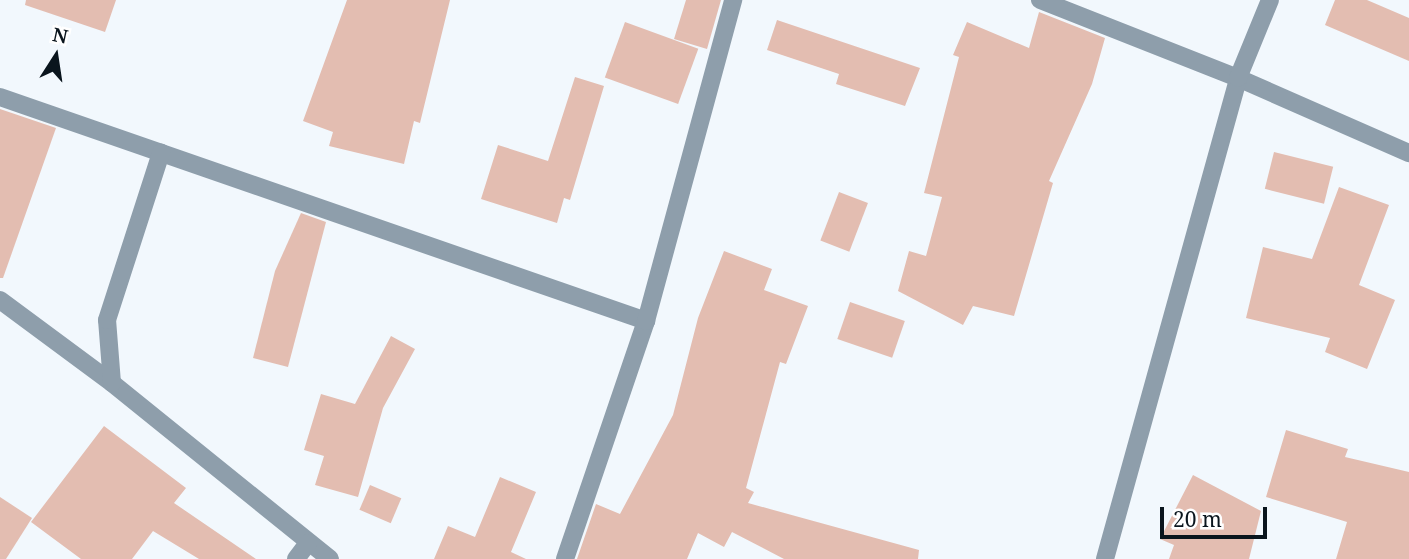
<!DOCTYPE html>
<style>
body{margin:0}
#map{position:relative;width:1409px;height:559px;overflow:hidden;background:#f2f8fd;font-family:"Noto Serif",serif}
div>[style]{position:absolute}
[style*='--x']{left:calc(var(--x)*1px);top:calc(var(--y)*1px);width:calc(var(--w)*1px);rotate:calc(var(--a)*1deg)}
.building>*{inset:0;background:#e3bdb1;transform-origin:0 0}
.minor>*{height:18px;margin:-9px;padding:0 9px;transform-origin:9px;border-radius:9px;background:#8e9eab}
span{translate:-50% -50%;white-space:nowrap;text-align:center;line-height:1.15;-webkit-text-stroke:5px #fff;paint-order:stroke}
.north{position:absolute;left:21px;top:21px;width:70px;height:70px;-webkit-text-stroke:5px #fff;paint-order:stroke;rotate:12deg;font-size:19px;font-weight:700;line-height:28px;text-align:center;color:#0a151d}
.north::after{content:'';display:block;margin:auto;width:24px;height:32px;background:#0a151d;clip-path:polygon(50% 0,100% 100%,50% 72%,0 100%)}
.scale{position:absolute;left:1160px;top:507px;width:107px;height:32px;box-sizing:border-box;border:4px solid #0a151d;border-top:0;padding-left:9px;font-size:21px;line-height:24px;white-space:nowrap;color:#0a151d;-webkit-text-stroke:5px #fff;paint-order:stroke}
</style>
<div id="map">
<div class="building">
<div style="clip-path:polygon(26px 0,116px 0,105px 32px,25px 5px)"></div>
<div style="clip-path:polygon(347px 0,450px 0,420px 123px,414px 121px,404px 164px,329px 146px,333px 132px,303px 121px)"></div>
<div style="clip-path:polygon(686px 0,721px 0,707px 49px,674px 39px)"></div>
<div style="clip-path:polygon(1335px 0,1367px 0,1409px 18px,1409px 61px,1325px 25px)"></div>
<div style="clip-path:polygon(1039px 12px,1105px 38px,1092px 84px,1049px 181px,1053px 183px,1014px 316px,973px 306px,963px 325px,898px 291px,909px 251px,926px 256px,942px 197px,924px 193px,959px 57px,953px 55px,967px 22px,1029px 48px)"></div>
<div style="clip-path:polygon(777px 20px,920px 68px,905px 106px,836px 84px,839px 74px,767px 50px)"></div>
<div style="left:625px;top:22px;width:78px;height:59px;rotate:20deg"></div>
<div style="clip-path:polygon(575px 77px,604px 86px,570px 200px,564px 198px,557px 223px,481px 199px,498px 145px,548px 161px)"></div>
<div style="clip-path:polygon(0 109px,56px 128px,3px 278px,0 278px)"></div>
<div style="left:1274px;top:152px;width:61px;height:38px;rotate:14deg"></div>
<div style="clip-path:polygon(1339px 187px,1389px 205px,1359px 285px,1395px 300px,1367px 369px,1325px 352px,1330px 338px,1246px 318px,1263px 247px,1312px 259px)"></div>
<div style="left:839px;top:192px;width:31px;height:52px;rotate:21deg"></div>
<div style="clip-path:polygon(301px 213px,326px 222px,288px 367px,253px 358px,275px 271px)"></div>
<div style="clip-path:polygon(724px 251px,772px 269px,764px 290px,808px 306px,786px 364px,780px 362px,746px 488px,754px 492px,748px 503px,919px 550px,918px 559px,784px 559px,732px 532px,724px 547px,698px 533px,687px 559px,577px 559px,596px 504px,620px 514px,673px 415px,698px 318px)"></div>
<div style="left:850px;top:302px;width:58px;height:39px;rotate:19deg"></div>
<div style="clip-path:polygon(391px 336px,415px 349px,383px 408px,358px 497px,315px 485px,324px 456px,304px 450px,321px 394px,355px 404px)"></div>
<div style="clip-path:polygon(104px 426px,186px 488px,174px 503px,256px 559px,199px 559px,153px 531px,132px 559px,81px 559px,31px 522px)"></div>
<div style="clip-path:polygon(1286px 430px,1348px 449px,1345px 457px,1409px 472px,1409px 559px,1336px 559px,1347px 522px,1266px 497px)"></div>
<div style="clip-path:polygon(1193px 475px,1261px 511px,1249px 559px,1169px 559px,1174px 545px,1160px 539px)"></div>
<div style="clip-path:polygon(500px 477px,536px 492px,511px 552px,526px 559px,434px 559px,448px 526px,475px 537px)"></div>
<div style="left:370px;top:485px;width:34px;height:27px;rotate:23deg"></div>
<div style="clip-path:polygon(0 497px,32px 518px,6px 559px,0 559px)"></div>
</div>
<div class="minor">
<div style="--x:1040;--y:0;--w:213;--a:21.5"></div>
<div style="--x:1238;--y:78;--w:187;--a:23.7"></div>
<div style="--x:0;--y:97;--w:684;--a:19.12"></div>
<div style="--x:0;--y:300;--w:139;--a:36.5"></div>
<div style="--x:112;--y:383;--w:280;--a:38.9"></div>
<div style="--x:112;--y:383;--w:63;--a:-94.5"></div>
<div style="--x:107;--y:320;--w:176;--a:-72.1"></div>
<div style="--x:296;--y:559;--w:20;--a:-53"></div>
<div style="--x:565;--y:559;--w:251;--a:-71.2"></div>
<div style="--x:646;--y:321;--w:333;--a:-74.8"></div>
<div style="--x:1105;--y:559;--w:499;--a:-74.5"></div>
<div style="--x:1238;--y:78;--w:84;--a:-67.7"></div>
</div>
<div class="north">N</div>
<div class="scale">20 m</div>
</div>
